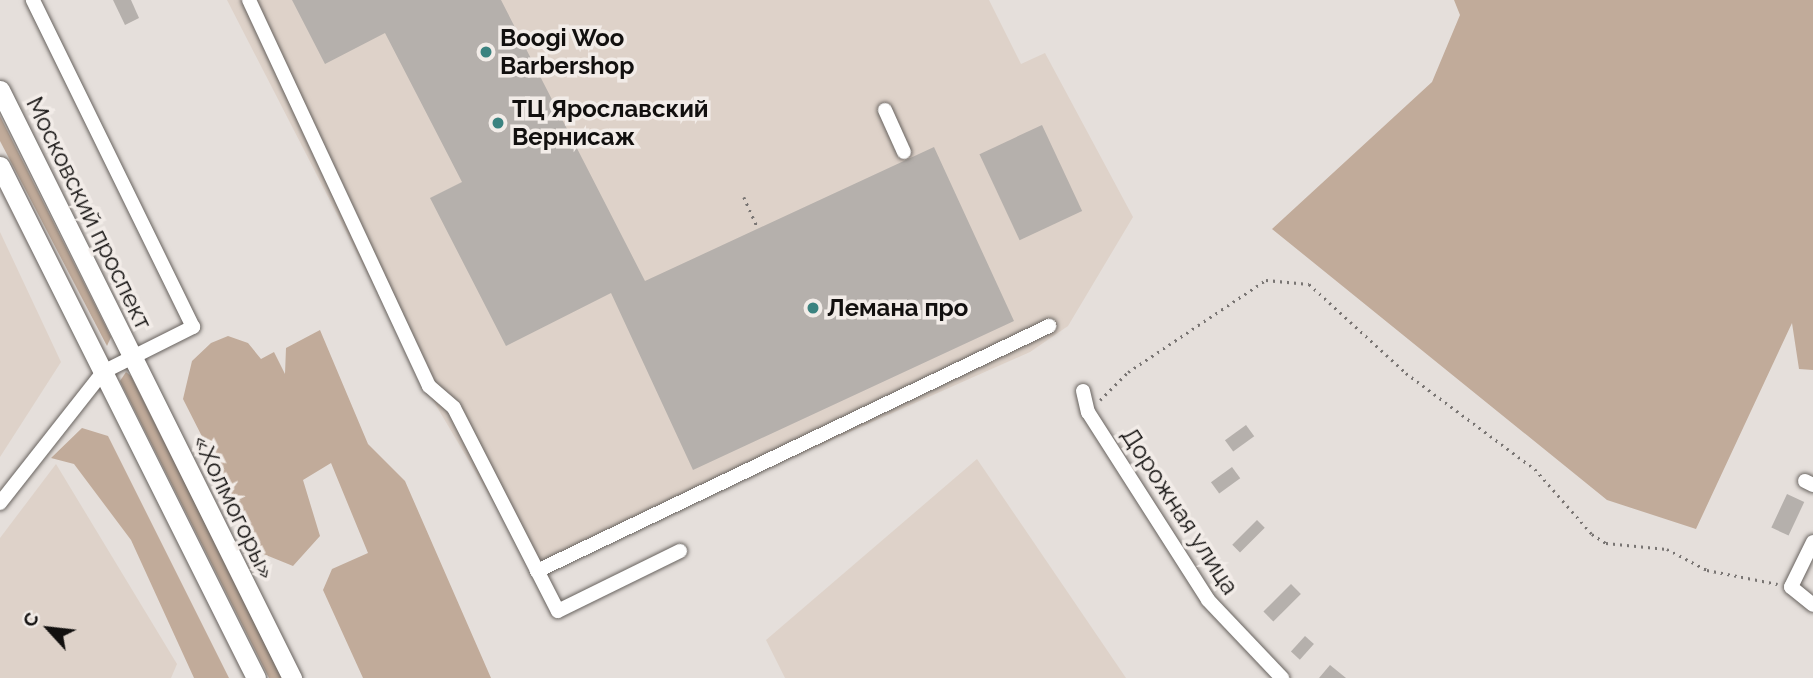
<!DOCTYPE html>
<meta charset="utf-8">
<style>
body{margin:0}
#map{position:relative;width:1813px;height:678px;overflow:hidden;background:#e5dfdb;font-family:Raleway,sans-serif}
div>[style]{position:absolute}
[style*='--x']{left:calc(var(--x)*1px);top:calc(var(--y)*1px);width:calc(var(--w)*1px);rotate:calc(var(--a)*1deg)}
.built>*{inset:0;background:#ded2c9}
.green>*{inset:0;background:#c1ab9a}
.building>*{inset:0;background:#b5b0ac;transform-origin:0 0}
.path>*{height:2.5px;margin-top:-1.25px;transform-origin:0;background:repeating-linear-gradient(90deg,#797573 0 2px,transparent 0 7px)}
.roads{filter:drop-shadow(0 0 2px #67625e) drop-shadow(0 0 2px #67625e)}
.minor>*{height:14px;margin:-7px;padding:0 7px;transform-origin:7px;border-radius:7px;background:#fff}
.highway>*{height:19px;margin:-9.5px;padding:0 9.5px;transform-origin:9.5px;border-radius:9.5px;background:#fff}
.dots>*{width:19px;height:19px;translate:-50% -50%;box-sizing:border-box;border:4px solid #f2ece8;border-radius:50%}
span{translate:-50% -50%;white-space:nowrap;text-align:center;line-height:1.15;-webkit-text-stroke:7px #f2ece8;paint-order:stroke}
.poi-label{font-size:24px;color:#12100f;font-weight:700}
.left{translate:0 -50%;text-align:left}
.street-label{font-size:24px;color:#12100f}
.north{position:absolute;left:14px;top:594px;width:70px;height:70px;-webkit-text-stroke:5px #f2ece8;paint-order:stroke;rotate:297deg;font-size:19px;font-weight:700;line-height:28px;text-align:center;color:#12100f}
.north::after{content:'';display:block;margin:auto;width:24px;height:32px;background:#12100f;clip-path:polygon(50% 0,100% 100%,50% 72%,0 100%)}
</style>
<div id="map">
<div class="built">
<div style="clip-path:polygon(227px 0,989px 0,1021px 64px,1045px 53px,1133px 217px,1068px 326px,1030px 352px,535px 572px,431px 397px)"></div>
<div style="clip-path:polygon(0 232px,61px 362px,0 457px)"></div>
<div style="clip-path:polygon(977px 459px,1126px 678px,785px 678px,766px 640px)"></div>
<div style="clip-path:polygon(56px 464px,177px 664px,171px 678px,0 678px,0 538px)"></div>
</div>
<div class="green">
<div style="clip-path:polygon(1454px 0,1813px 0,1813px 370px,1799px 369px,1792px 323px,1696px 529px,1607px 500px,1272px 229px,1432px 82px,1460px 15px)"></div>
<div style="clip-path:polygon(0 116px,111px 337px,107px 346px,0 141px)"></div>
<div style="clip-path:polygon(320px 330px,368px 444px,405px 481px,491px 678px,363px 678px,323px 590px,332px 569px,368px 553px,331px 463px,303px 480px,320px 536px,293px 566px,261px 553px,183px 399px,192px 361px,211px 343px,228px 336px,248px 343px,261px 359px,274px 352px,285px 374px,286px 348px)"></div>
<div style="clip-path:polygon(126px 372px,131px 376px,283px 678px,269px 678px,120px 381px)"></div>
<div style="clip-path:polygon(82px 428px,108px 436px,229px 678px,194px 678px,131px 540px,74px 464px,51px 458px)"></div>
</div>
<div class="building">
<div style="clip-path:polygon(113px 0,131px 0,139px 18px,125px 25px)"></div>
<div style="clip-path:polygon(292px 0,501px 0,645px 281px,934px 147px,1014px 321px,693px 470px,611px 293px,506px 346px,430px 198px,462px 182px,385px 33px,325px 64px)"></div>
<div style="left:1042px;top:125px;width:95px;height:69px;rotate:65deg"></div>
<div style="left:1246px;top:425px;width:14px;height:26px;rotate:54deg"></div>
<div style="left:1232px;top:467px;width:14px;height:26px;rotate:54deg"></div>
<div style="left:1787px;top:494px;width:19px;height:37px;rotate:25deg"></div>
<div style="left:1257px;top:520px;width:11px;height:35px;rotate:45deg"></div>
<div style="left:1291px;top:584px;width:14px;height:39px;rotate:45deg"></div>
<div style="left:1305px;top:636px;width:12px;height:21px;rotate:42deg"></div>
<div style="clip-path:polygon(1330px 665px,1346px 678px,1319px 678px)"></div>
</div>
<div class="path">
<div style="--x:744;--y:197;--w:34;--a:66"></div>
<div style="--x:1100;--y:400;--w:40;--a:-45"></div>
<div style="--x:1128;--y:372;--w:166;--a:-33.7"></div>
<div style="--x:1266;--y:280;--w:43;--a:5.3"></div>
<div style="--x:1309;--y:284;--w:132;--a:42.5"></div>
<div style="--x:1406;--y:373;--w:161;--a:36.7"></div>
<div style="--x:1535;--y:469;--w:86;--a:48.8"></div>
<div style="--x:1592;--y:534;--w:17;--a:33"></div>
<div style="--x:1606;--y:543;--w:61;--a:5.6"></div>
<div style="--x:1667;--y:549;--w:45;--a:27.7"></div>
<div style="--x:1707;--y:570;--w:72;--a:11.2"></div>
</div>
<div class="roads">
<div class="minor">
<div style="--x:249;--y:0;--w:426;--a:65"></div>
<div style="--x:429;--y:386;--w:33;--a:41"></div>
<div style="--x:454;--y:408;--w:228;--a:62.9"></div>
<div style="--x:558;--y:611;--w:136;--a:-26.2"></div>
<div style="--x:885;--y:110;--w:46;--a:65.7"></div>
<div style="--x:1083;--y:391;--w:22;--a:77"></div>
<div style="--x:1088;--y:412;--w:223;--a:57.4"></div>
<div style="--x:1208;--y:600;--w:108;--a:46.5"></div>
<div style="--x:1805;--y:481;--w:9;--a:27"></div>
<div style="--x:0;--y:503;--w:167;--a:-51.8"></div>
<div style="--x:103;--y:372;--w:101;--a:-26.6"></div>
<div style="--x:193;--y:327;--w:364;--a:-116.1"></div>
<div style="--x:1813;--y:542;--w:50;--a:116.1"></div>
<div style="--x:1791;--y:587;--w:28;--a:39"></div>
<div style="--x:537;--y:571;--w:568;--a:-25.57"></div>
</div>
<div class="highway">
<div style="--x:0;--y:90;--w:657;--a:63.59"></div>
<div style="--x:0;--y:166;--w:572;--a:63.43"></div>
</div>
</div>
<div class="dots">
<div style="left:486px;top:52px;background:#3b8380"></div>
<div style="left:498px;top:123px;background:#3b8380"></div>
<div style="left:813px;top:308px;background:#3b8380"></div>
</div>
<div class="poi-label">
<span class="left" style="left:500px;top:52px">Boogi Woo<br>Barbershop</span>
<span class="left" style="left:512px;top:123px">ТЦ Ярославский<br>Вернисаж</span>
<span class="left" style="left:827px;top:308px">Лемана про</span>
</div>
<div class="street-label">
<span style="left:89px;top:213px;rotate:64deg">Московский проспект</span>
<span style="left:234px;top:507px;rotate:64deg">«Холмогоры»</span>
<span style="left:1180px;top:511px;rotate:57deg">Дорожная улица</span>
</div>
<div class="north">С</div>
</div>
